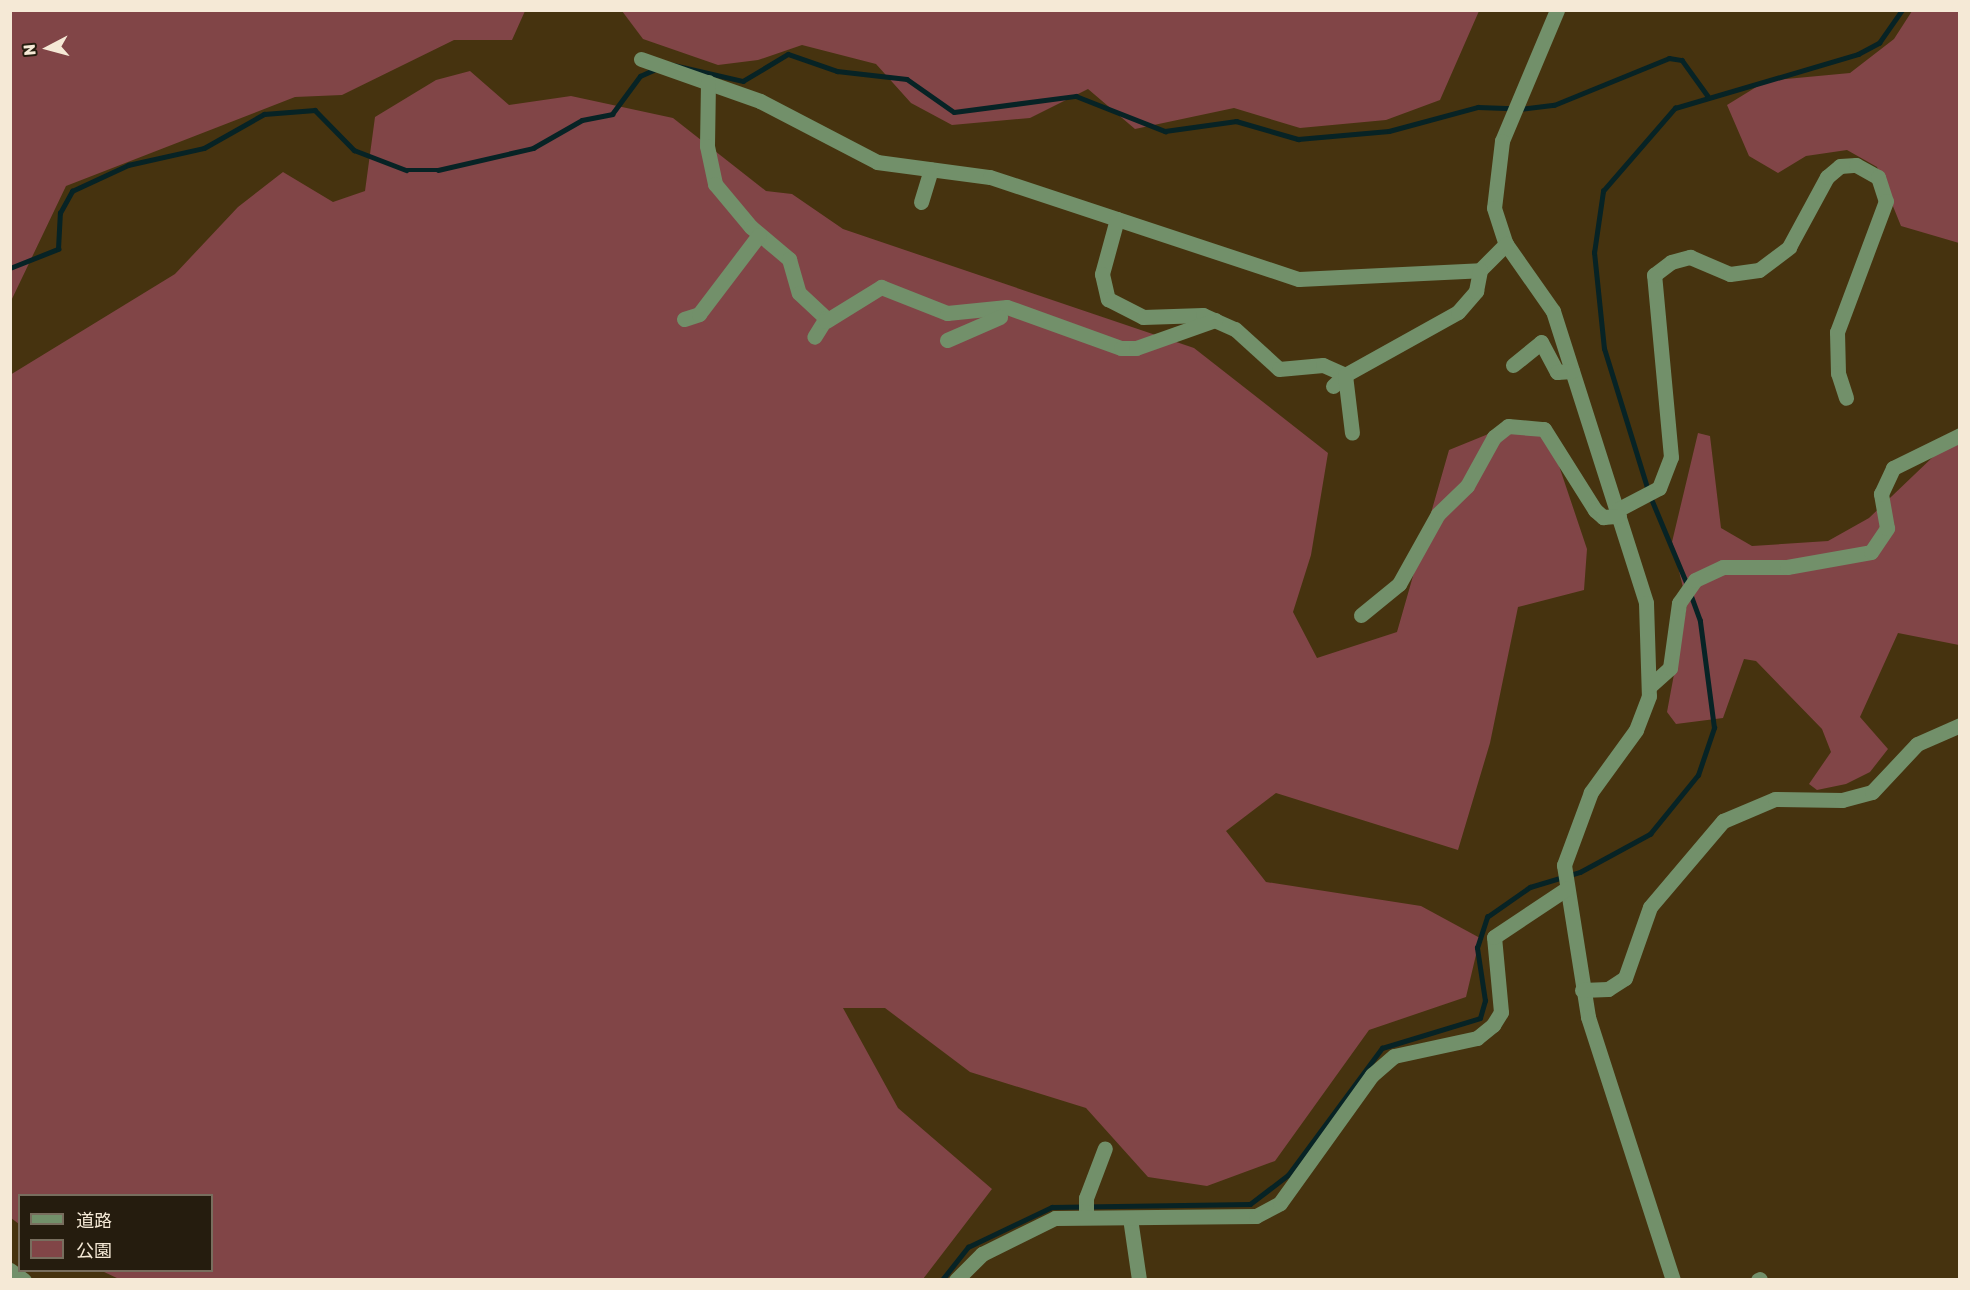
<!DOCTYPE html>
<meta charset="utf-8">
<style>
body{margin:0}
#map{position:relative;width:1970px;height:1290px;overflow:hidden;background:#46330f;font-family:Rubik,"Noto Sans JP",sans-serif}
div>[style]{position:absolute}
[style*='--x']{left:calc(var(--x)*1px);top:calc(var(--y)*1px);width:calc(var(--w)*1px);rotate:calc(var(--a)*1deg)}
.green>*{inset:0;background:#814547}
.stream>*{height:4.5px;margin:-2.25px;padding:0 2.25px;transform-origin:2.25px;border-radius:2.25px;background:#072325}
.minor>*{height:15px;margin:-7.5px;padding:0 7.5px;transform-origin:7.5px;border-radius:7.5px;background:#72906a}
span{translate:-50% -50%;white-space:nowrap;text-align:center;line-height:1.15;-webkit-text-stroke:4.5px #251c0e;paint-order:stroke}
.frame{position:absolute;inset:0;border:12px solid #f5e9d6;pointer-events:none}
.legend{position:absolute;left:18px;top:1194px;width:195px;height:78px;box-sizing:border-box;background:#251c0e;border:2px solid #786e5e;margin:0;padding:8px 10px;list-style:none;font-size:18px;color:#f5e9d6}
.legend li{display:flex;align-items:center;gap:12px;height:30px}
.legend b{width:30px;border:2px solid #786e5e}
.north{position:absolute;left:18px;top:18px;width:60px;height:60px;-webkit-text-stroke:4px #251c0e;paint-order:stroke;rotate:264deg;font-size:16px;font-weight:700;line-height:24px;text-align:center;color:#f5e9d6}
.north::after{content:'';display:block;margin:auto;width:21px;height:27px;background:#f5e9d6;clip-path:polygon(50% 0,100% 100%,50% 72%,0 100%)}
</style>
<div id="map">
<div class="green">
<div style="clip-path:polygon(11px 10px,525px 10px,525px 11px,512px 40px,454px 40px,342px 95px,295px 97px,66px 186px,11px 301px)"></div>
<div style="clip-path:polygon(622px 11px,1479px 11px,1440px 100px,1386px 120px,1300px 128px,1234px 108px,1135px 129px,1088px 89px,1030px 118px,952px 125px,911px 103px,876px 64px,802px 45px,758px 60px,718px 65px,643px 39px)"></div>
<div style="clip-path:polygon(1912px 11px,1959px 11px,1959px 243px,1901px 226px,1877px 167px,1847px 150px,1806px 156px,1778px 173px,1749px 156px,1727px 105px,1766px 81px,1850px 73px,1894px 39px)"></div>
<div style="clip-path:polygon(470px 71px,509px 105px,571px 96px,673px 118px,766px 191px,792px 194px,843px 229px,1194px 348px,1328px 453px,1311px 555px,1293px 612px,1317px 658px,1397px 632px,1449px 450px,1508px 426px,1549px 436px,1587px 549px,1584px 590px,1518px 607px,1490px 743px,1458px 850px,1276px 793px,1226px 831px,1266px 882px,1421px 906px,1480px 938px,1466px 997px,1369px 1030px,1275px 1161px,1207px 1186px,1148px 1177px,1086px 1108px,970px 1072px,885px 1008px,843px 1008px,898px 1108px,992px 1189px,923px 1279px,119px 1279px,102px 1271px,212px 1270px,212px 1196px,20px 1196px,19px 1224px,11px 1218px,10px 375px,175px 274px,238px 207px,283px 172px,333px 202px,365px 191px,375px 117px,436px 80px)"></div>
<div style="clip-path:polygon(1959px 432px,1959px 645px,1898px 633px,1860px 717px,1888px 749px,1870px 772px,1846px 784px,1817px 790px,1809px 784px,1831px 752px,1822px 729px,1756px 661px,1744px 659px,1723px 718px,1676px 724px,1667px 712px,1687px 604px,1672px 542px,1698px 433px,1710px 436px,1721px 528px,1752px 546px,1828px 541px,1869px 518px)"></div>
</div>
<div class="stream">
<div style="--x:669;--y:64;--w:76;--a:12.9"></div>
<div style="--x:743;--y:81;--w:52;--a:-31"></div>
<div style="--x:788;--y:54;--w:52;--a:19.1"></div>
<div style="--x:837;--y:71;--w:70;--a:6.5"></div>
<div style="--x:907;--y:79;--w:57;--a:35.1"></div>
<div style="--x:954;--y:112;--w:123;--a:-7.5"></div>
<div style="--x:1076;--y:96;--w:96;--a:21.5"></div>
<div style="--x:1165;--y:131;--w:72;--a:-8"></div>
<div style="--x:1236;--y:121;--w:65;--a:16.2"></div>
<div style="--x:1298;--y:139;--w:91;--a:-5"></div>
<div style="--x:1389;--y:131;--w:92;--a:-15.1"></div>
<div style="--x:1478;--y:107;--w:34;--a:2"></div>
<div style="--x:1520;--y:109;--w:34;--a:-7"></div>
<div style="--x:1554;--y:105;--w:124;--a:-22.2"></div>
<div style="--x:1669;--y:58;--w:13;--a:9"></div>
<div style="--x:1682;--y:60;--w:44;--a:54.2"></div>
<div style="--x:10;--y:268;--w:52;--a:-21.6"></div>
<div style="--x:58;--y:249;--w:36;--a:-87"></div>
<div style="--x:60;--y:213;--w:25;--a:-61"></div>
<div style="--x:72;--y:191;--w:62;--a:-24.9"></div>
<div style="--x:128;--y:165;--w:78;--a:-12.6"></div>
<div style="--x:204;--y:148;--w:69;--a:-29.5"></div>
<div style="--x:264;--y:114;--w:51;--a:-4.5"></div>
<div style="--x:315;--y:110;--w:56;--a:45.7"></div>
<div style="--x:354;--y:150;--w:56;--a:21"></div>
<div style="--x:406;--y:170;--w:32;--a:0"></div>
<div style="--x:438;--y:170;--w:98;--a:-13"></div>
<div style="--x:533;--y:148;--w:56;--a:-29.7"></div>
<div style="--x:582;--y:120;--w:31;--a:-11"></div>
<div style="--x:612;--y:114;--w:47;--a:-53.6"></div>
<div style="--x:640;--y:76;--w:17;--a:-24"></div>
<div style="--x:1687;--y:585;--w:99;--a:-112.7"></div>
<div style="--x:1649;--y:494;--w:152;--a:-107.2"></div>
<div style="--x:1604;--y:349;--w:97;--a:-95.9"></div>
<div style="--x:1594;--y:253;--w:63;--a:-81.7"></div>
<div style="--x:1603;--y:191;--w:110;--a:-49.1"></div>
<div style="--x:1675;--y:108;--w:191;--a:-16.4"></div>
<div style="--x:1858;--y:54;--w:24;--a:-28"></div>
<div style="--x:1879;--y:43;--w:40;--a:-55.1"></div>
<div style="--x:942;--y:1280;--w:42;--a:-51.8"></div>
<div style="--x:968;--y:1247;--w:93;--a:-25.5"></div>
<div style="--x:1052;--y:1207;--w:198;--a:-0.9"></div>
<div style="--x:1250;--y:1204;--w:48;--a:-37.3"></div>
<div style="--x:1288;--y:1175;--w:158;--a:-53.5"></div>
<div style="--x:1382;--y:1048;--w:102;--a:-17"></div>
<div style="--x:1480;--y:1018;--w:18;--a:-74"></div>
<div style="--x:1485;--y:1001;--w:54;--a:-98.6"></div>
<div style="--x:1477;--y:948;--w:33;--a:-72"></div>
<div style="--x:1487;--y:917;--w:52;--a:-34.9"></div>
<div style="--x:1530;--y:887;--w:52;--a:-16.7"></div>
<div style="--x:1580;--y:872;--w:80;--a:-28.5"></div>
<div style="--x:1650;--y:834;--w:76;--a:-50.9"></div>
<div style="--x:1698;--y:775;--w:50;--a:-71.2"></div>
<div style="--x:1714;--y:728;--w:108;--a:-97.5"></div>
<div style="--x:1700;--y:621;--w:30;--a:-110"></div>
</div>
<div class="minor">
<div style="--x:1557;--y:10;--w:142;--a:112.8"></div>
<div style="--x:1502;--y:141;--w:67;--a:96.8"></div>
<div style="--x:1494;--y:208;--w:38;--a:72"></div>
<div style="--x:1506;--y:244;--w:82;--a:55"></div>
<div style="--x:1553;--y:311;--w:306;--a:72.3"></div>
<div style="--x:1646;--y:603;--w:93;--a:88.2"></div>
<div style="--x:1649;--y:696;--w:36;--a:111"></div>
<div style="--x:1636;--y:730;--w:77;--a:126"></div>
<div style="--x:1591;--y:792;--w:78;--a:110.3"></div>
<div style="--x:1564;--y:865;--w:154;--a:81"></div>
<div style="--x:1588;--y:1017;--w:276;--a:72.1"></div>
<div style="--x:641;--y:59;--w:126;--a:19.4"></div>
<div style="--x:760;--y:101;--w:132;--a:27.5"></div>
<div style="--x:877;--y:162;--w:114;--a:7.6"></div>
<div style="--x:990;--y:177;--w:325;--a:18.3"></div>
<div style="--x:1299;--y:279;--w:181;--a:-2.8"></div>
<div style="--x:1480;--y:270;--w:37;--a:-45"></div>
<div style="--x:708;--y:82;--w:64;--a:90.9"></div>
<div style="--x:707;--y:146;--w:39;--a:78"></div>
<div style="--x:715;--y:184;--w:56;--a:50.1"></div>
<div style="--x:751;--y:227;--w:50;--a:40.1"></div>
<div style="--x:789;--y:259;--w:35;--a:74"></div>
<div style="--x:799;--y:293;--w:37;--a:43"></div>
<div style="--x:826;--y:318;--w:22;--a:122"></div>
<div style="--x:921;--y:202;--w:34;--a:-73"></div>
<div style="--x:1117;--y:219;--w:57;--a:105.3"></div>
<div style="--x:1102;--y:274;--w:26;--a:77"></div>
<div style="--x:1108;--y:299;--w:39;--a:27"></div>
<div style="--x:1143;--y:317;--w:60;--a:-1.9"></div>
<div style="--x:1203;--y:315;--w:35;--a:24"></div>
<div style="--x:1235;--y:329;--w:59;--a:42.3"></div>
<div style="--x:1279;--y:369;--w:44;--a:-5.2"></div>
<div style="--x:1323;--y:365;--w:24;--a:24"></div>
<div style="--x:1345;--y:375;--w:129;--a:-29.1"></div>
<div style="--x:1458;--y:312;--w:28;--a:-49"></div>
<div style="--x:1476;--y:291;--w:21;--a:-79"></div>
<div style="--x:684;--y:319;--w:16;--a:-18"></div>
<div style="--x:699;--y:314;--w:99;--a:-52.8"></div>
<div style="--x:826;--y:321;--w:65;--a:-31.7"></div>
<div style="--x:881;--y:287;--w:71;--a:21.5"></div>
<div style="--x:947;--y:313;--w:60;--a:-5.7"></div>
<div style="--x:1007;--y:307;--w:121;--a:19.8"></div>
<div style="--x:1121;--y:348;--w:15;--a:0"></div>
<div style="--x:1136;--y:348;--w:84;--a:-19.5"></div>
<div style="--x:947;--y:340;--w:58;--a:-23.5"></div>
<div style="--x:1513;--y:365;--w:36;--a:-39"></div>
<div style="--x:1541;--y:342;--w:34;--a:62"></div>
<div style="--x:1557;--y:372;--w:15;--a:-4"></div>
<div style="--x:1333;--y:386;--w:16;--a:-43"></div>
<div style="--x:1345;--y:375;--w:58;--a:83.1"></div>
<div style="--x:1617;--y:510;--w:47;--a:-27.6"></div>
<div style="--x:1659;--y:488;--w:33;--a:-69"></div>
<div style="--x:1671;--y:457;--w:183;--a:-95.3"></div>
<div style="--x:1654;--y:275;--w:21;--a:-37"></div>
<div style="--x:1671;--y:262;--w:20;--a:-15"></div>
<div style="--x:1690;--y:257;--w:43;--a:23"></div>
<div style="--x:1730;--y:274;--w:29;--a:-8"></div>
<div style="--x:1759;--y:270;--w:38;--a:-37"></div>
<div style="--x:1789;--y:247;--w:80;--a:-61.5"></div>
<div style="--x:1827;--y:177;--w:17;--a:-40"></div>
<div style="--x:1840;--y:166;--w:16;--a:-4"></div>
<div style="--x:1856;--y:165;--w:25;--a:29"></div>
<div style="--x:1878;--y:177;--w:25;--a:72"></div>
<div style="--x:1886;--y:201;--w:140;--a:110.5"></div>
<div style="--x:1837;--y:332;--w:41;--a:88.6"></div>
<div style="--x:1838;--y:373;--w:26;--a:72"></div>
<div style="--x:1361;--y:615;--w:49;--a:-39.2"></div>
<div style="--x:1399;--y:584;--w:80;--a:-60.9"></div>
<div style="--x:1438;--y:514;--w:40;--a:-44"></div>
<div style="--x:1467;--y:486;--w:56;--a:-61.1"></div>
<div style="--x:1494;--y:437;--w:18;--a:-38"></div>
<div style="--x:1508;--y:426;--w:36;--a:5"></div>
<div style="--x:1544;--y:429;--w:96;--a:57.8"></div>
<div style="--x:1595;--y:510;--w:11;--a:41"></div>
<div style="--x:1603;--y:517;--w:16;--a:-4"></div>
<div style="--x:1650;--y:686;--w:27;--a:-42"></div>
<div style="--x:1670;--y:668;--w:66;--a:-82.1"></div>
<div style="--x:1679;--y:603;--w:28;--a:-55"></div>
<div style="--x:1695;--y:580;--w:31;--a:-25"></div>
<div style="--x:1723;--y:567;--w:64;--a:0"></div>
<div style="--x:1787;--y:567;--w:85;--a:-10.1"></div>
<div style="--x:1871;--y:552;--w:29;--a:-56"></div>
<div style="--x:1887;--y:528;--w:35;--a:-100"></div>
<div style="--x:1881;--y:494;--w:29;--a:-65"></div>
<div style="--x:1893;--y:468;--w:75;--a:-26.2"></div>
<div style="--x:1582;--y:990;--w:26;--a:-2"></div>
<div style="--x:1608;--y:989;--w:20;--a:-33"></div>
<div style="--x:1625;--y:978;--w:75;--a:-70.6"></div>
<div style="--x:1650;--y:907;--w:113;--a:-49.7"></div>
<div style="--x:1723;--y:821;--w:56;--a:-22.9"></div>
<div style="--x:1775;--y:799;--w:67;--a:0.9"></div>
<div style="--x:1842;--y:800;--w:31;--a:-15"></div>
<div style="--x:1872;--y:792;--w:66;--a:-46.8"></div>
<div style="--x:1917;--y:744;--w:47;--a:-23.8"></div>
<div style="--x:1086;--y:1217;--w:19;--a:-90"></div>
<div style="--x:1086;--y:1198;--w:53;--a:-69.2"></div>
<div style="--x:1130;--y:1218;--w:63;--a:81.7"></div>
<div style="--x:10;--y:1270;--w:17;--a:36"></div>
<div style="--x:956;--y:1280;--w:37;--a:-45"></div>
<div style="--x:982;--y:1254;--w:81;--a:-26.3"></div>
<div style="--x:1055;--y:1218;--w:201;--a:-0.6"></div>
<div style="--x:1256;--y:1216;--w:27;--a:-28"></div>
<div style="--x:1280;--y:1203;--w:158;--a:-54.3"></div>
<div style="--x:1372;--y:1075;--w:29;--a:-41"></div>
<div style="--x:1394;--y:1056;--w:85;--a:-12.2"></div>
<div style="--x:1477;--y:1038;--w:21;--a:-39"></div>
<div style="--x:1493;--y:1025;--w:15;--a:-58"></div>
<div style="--x:1501;--y:1012;--w:75;--a:-95.3"></div>
<div style="--x:1494;--y:937;--w:87;--a:-33.7"></div>
<div style="--x:1758;--y:1280;--w:2;--a:-27"></div>
</div>
<div class="frame"></div>
<ul class="legend">
<li><b style="height:8px;background:#72906a"></b>道路</li>
<li><b style="height:16px;background:#814547"></b>公園</li>
</ul>
<div class="north">N</div>
</div>
